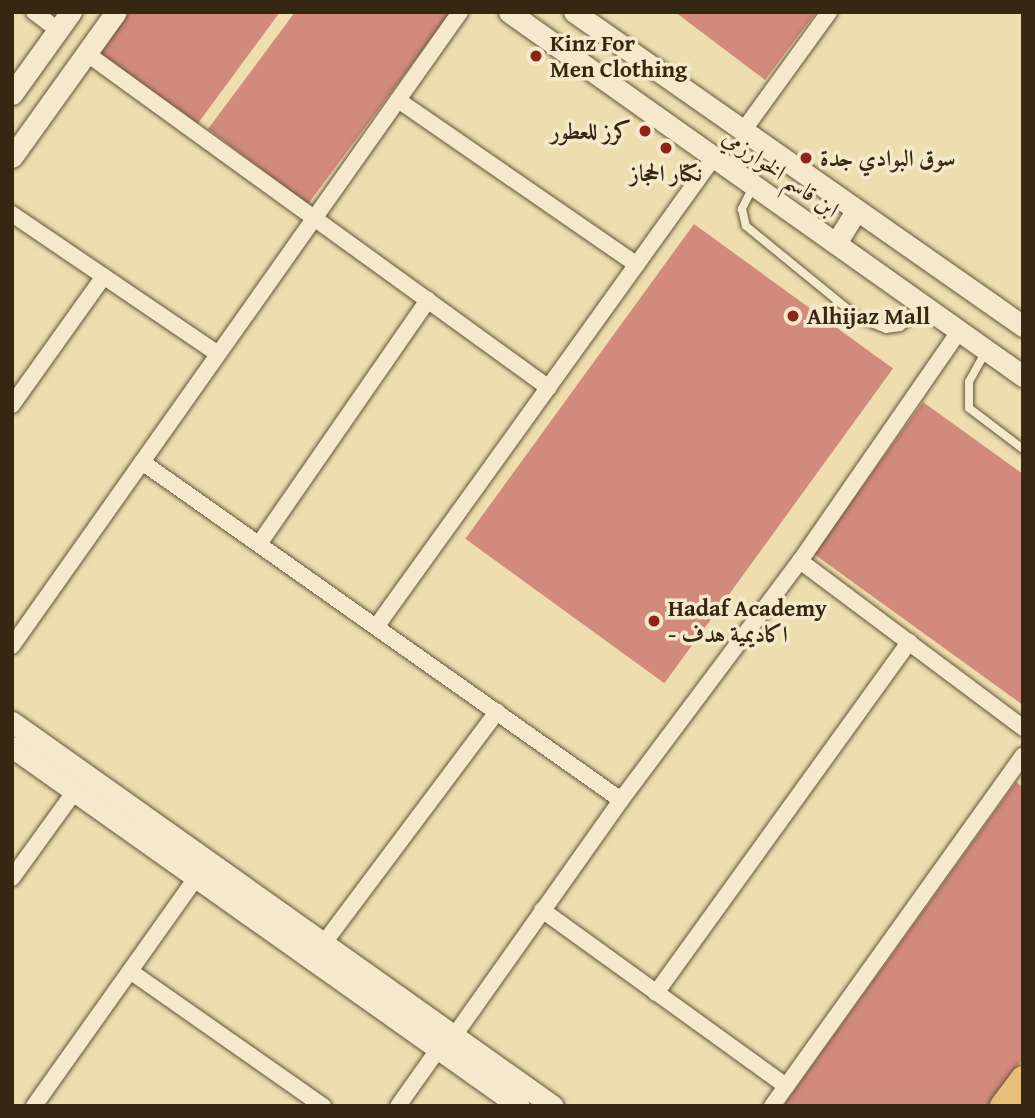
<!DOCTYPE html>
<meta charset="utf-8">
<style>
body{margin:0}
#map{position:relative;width:1035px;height:1118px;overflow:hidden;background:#eedeaf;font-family:"Gentium Book Plus",Amiri,serif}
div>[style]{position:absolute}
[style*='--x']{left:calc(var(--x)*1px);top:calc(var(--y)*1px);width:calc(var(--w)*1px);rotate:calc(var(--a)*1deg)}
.building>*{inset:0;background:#d18a7b;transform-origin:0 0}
.roads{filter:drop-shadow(0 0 2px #64553a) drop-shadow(0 0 2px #64553a)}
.service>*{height:8px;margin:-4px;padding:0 4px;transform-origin:4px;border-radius:4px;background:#f4eacb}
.minor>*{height:16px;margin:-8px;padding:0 8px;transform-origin:8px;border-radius:8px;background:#f4eacb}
.tertiary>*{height:21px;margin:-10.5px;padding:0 10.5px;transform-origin:10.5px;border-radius:10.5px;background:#f4eacb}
.primary>*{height:26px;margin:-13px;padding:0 13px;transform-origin:13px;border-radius:13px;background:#e7bf78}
.trunk>*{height:26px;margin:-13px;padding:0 13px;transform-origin:13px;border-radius:13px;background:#e7bf78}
.dots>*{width:19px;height:19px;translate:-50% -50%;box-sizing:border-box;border:4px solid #f4eacb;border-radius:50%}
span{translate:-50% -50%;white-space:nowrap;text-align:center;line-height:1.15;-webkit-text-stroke:7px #f4eacb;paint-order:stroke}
.poi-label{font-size:23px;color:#362713;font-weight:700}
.left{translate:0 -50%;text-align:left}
.right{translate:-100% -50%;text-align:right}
.street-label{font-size:23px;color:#362713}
.frame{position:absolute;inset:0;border:14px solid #362713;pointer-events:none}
</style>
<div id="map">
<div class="building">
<div style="clip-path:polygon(124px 12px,280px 12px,196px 126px,96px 51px)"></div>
<div style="clip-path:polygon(295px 12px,451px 12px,308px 204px,208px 129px)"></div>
<div style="clip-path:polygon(675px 12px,816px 12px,765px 80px)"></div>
<div style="left:694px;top:224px;width:246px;height:389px;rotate:36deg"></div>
<div style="clip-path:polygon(923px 402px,1023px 474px,1023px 705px,814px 554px)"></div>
<div style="clip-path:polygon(1016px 782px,1023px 787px,1023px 1059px,989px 1106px,783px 1106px)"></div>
</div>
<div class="roads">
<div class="service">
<div style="--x:753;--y:187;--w:25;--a:117"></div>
<div style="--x:742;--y:209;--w:17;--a:77"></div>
<div style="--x:746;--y:226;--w:146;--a:39.2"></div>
<div style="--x:859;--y:318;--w:29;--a:22"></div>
<div style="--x:886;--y:329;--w:14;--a:-8"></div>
<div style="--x:900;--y:327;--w:29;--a:-38"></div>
<div style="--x:986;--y:351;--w:35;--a:119"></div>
<div style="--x:969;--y:382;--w:26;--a:90"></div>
<div style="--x:969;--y:408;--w:68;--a:37.2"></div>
</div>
<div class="minor">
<div style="--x:34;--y:12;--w:30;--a:37"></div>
<div style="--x:86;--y:53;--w:571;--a:35.89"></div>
<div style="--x:398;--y:100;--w:290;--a:34.6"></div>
<div style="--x:743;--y:131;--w:147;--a:-54.1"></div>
<div style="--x:12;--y:214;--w:249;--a:34.2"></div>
<div style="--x:12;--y:405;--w:158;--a:-54.5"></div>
<div style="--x:142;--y:462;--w:586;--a:35.21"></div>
<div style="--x:259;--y:544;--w:297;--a:-55.3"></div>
<div style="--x:800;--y:561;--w:279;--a:36.8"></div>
<div style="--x:376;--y:627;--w:579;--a:-54.28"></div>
<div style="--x:12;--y:646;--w:776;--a:-54.75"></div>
<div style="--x:12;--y:878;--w:107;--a:-54.1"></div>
<div style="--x:542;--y:910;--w:301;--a:35.8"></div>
<div style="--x:324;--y:943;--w:289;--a:-53.2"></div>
<div style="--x:130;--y:971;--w:236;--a:35"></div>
<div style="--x:656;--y:993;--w:433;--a:-54.2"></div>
<div style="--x:454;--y:1036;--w:289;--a:-54.7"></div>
<div style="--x:621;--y:800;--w:299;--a:-53.2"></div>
<div style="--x:800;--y:561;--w:280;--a:-55.3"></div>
<div style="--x:34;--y:1106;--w:281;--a:-54.6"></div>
<div style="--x:398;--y:1106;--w:71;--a:-54.7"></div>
<div style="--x:772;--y:1106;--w:431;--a:-54.4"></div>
</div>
<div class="tertiary">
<div style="--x:509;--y:12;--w:630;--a:35.31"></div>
<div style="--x:574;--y:12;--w:548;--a:34.97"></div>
<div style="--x:12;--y:94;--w:101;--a:-54.3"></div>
<div style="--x:12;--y:157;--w:178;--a:-54.4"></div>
<div style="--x:836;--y:243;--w:39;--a:-58"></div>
<div style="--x:12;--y:722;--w:663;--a:35.37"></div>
<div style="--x:12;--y:747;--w:621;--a:35.3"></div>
</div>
<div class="primary">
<div style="--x:1003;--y:1106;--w:34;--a:-53"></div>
</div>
<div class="trunk">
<div style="--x:1015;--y:1106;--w:12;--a:-48"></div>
</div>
</div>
<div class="dots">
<div style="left:536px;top:56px;background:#8f2418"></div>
<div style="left:645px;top:131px;background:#8f2418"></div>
<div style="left:666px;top:148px;background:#8f2418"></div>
<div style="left:806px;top:158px;background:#8f2418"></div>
<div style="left:793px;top:316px;background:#8f2418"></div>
<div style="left:654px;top:621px;background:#8f2418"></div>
</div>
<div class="poi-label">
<span class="left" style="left:550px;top:56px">Kinz For<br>Men Clothing</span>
<span class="right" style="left:631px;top:131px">كرز للعطور</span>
<span class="left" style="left:820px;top:158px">سوق البوادي جدة</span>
<span style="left:666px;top:173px">نكتار الحجاز</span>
<span class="left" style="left:807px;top:316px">Alhijaz Mall</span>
<span class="left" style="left:668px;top:621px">Hadaf Academy<br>- اكاديمية هدف</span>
</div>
<div class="street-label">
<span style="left:781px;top:173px;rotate:35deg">ابن قاسم الخوارزمي</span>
</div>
<div class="frame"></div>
</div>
